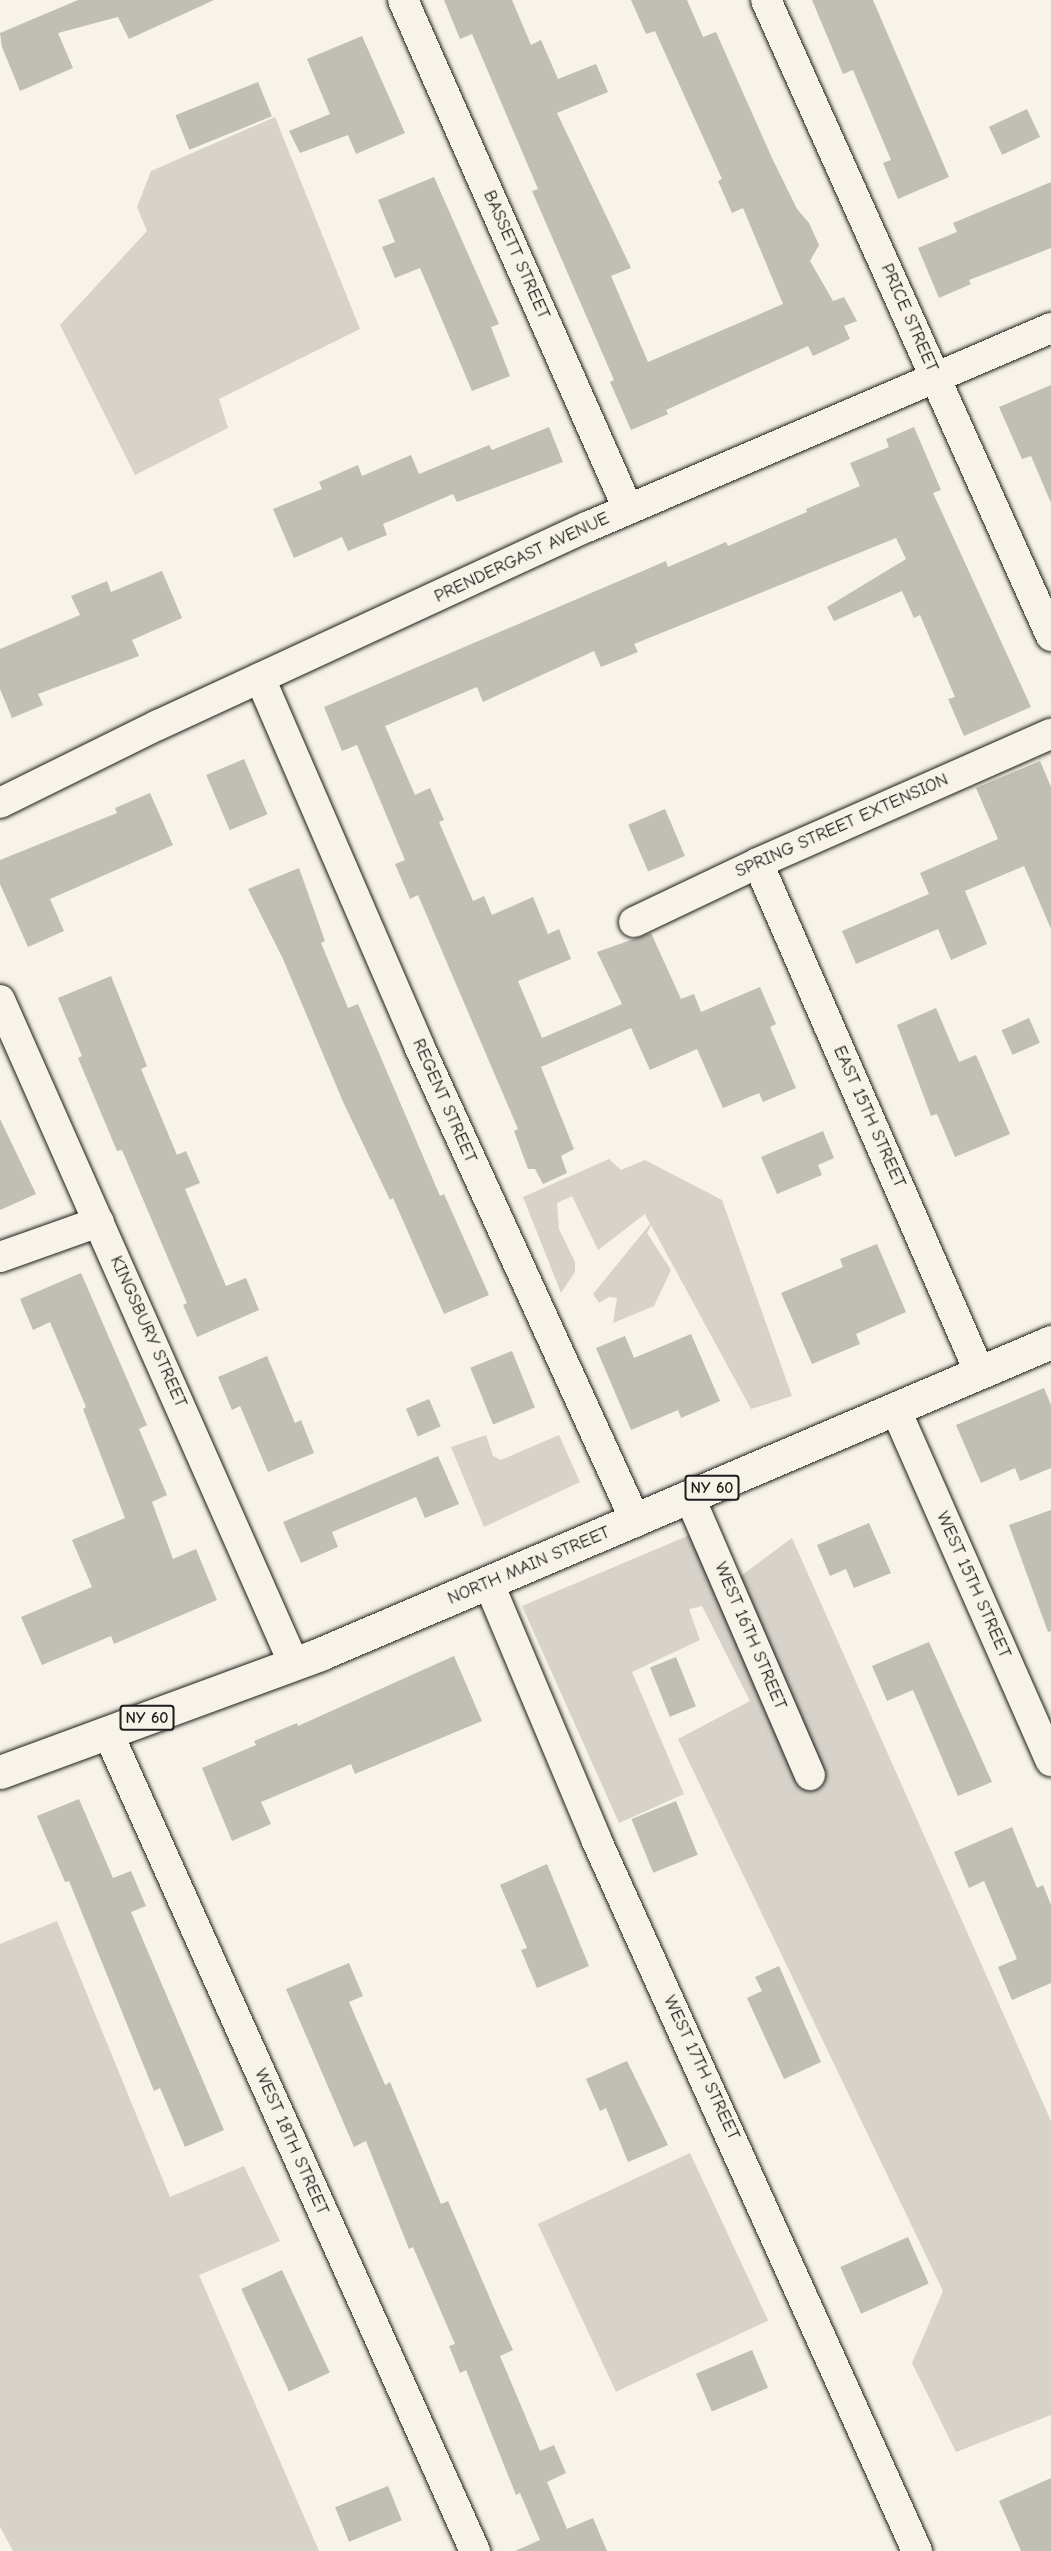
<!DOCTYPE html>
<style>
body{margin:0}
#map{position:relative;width:1051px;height:2551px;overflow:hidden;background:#f7f3e8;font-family:"Comic Neue",sans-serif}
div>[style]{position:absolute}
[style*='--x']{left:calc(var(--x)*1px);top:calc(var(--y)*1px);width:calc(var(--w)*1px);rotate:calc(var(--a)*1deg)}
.green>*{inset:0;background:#d7d3cb;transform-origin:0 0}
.building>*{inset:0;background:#c0beb5;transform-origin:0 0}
.roads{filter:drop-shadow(0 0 2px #1c1c1c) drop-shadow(0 0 2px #1c1c1c)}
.minor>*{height:30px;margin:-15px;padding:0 15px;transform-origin:15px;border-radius:15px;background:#f7f3e8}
.trunk>*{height:33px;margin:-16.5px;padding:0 16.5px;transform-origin:16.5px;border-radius:16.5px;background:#f7f3e8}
span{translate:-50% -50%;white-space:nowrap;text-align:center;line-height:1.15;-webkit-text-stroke:5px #f7f3e8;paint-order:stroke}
.shield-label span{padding:2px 4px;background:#f7f3e8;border:2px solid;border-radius:4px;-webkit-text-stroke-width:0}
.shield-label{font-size:16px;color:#1c1c1c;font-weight:700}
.street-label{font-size:18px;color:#1c1c1c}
</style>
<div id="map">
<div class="green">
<div style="clip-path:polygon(275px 117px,360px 329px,219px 399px,228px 428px,135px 475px,60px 325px,147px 231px,137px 207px,151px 171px)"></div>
<div style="clip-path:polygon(609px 1159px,621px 1170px,645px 1160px,722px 1200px,792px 1396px,751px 1409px,651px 1225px,647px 1233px,671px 1270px,654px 1306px,613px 1323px,617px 1298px,609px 1297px,599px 1303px,593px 1294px,650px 1224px,645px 1214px,598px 1250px,572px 1196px,557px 1203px,559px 1229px,575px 1262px,575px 1272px,561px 1293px,523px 1197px)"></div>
<div style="clip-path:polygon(486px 1435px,493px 1456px,501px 1460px,559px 1435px,580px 1482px,484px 1527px,451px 1447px)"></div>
<div style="clip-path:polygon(692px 1534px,722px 1590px,792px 1538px,1051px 2121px,1051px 2415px,956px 2452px,912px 2363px,943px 2291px,678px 1739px,750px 1701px,702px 1606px,689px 1609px,700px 1640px,632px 1672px,684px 1794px,619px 1823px,522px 1606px)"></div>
<div style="clip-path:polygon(57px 1921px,170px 2197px,244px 2166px,280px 2241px,199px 2275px,319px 2551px,13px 2551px,0 2527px,0 1944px)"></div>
<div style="left:690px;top:2153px;width:185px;height:168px;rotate:65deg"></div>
</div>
<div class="building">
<div style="clip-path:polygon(78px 0,214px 0,129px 39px,118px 17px,58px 33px,73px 68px,20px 91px,2px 47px,0 33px)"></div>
<div style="clip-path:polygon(444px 0,512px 0,531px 45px,541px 40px,558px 79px,596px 64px,608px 92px,557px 113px,631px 268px,611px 276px,648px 362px,783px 304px,743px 208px,732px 213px,718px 181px,722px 179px,655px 31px,646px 34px,631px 0,687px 0,703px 37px,716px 32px,772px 158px,797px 209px,809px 223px,819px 245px,810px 261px,833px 301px,844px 297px,857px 321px,844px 326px,850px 339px,813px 356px,808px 346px,666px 410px,668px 414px,631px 430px,610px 382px,614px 380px,532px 191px,538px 189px,472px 34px,460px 39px)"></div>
<div style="clip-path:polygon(812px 0,873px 0,949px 177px,898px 199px,883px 163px,891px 160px,853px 70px,843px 74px)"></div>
<div style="clip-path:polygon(362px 36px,405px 133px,356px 154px,348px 135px,300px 153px,289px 131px,330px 114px,307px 59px)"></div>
<div style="left:258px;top:82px;width:37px;height:89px;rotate:68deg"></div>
<div style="left:1027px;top:109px;width:31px;height:42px;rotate:65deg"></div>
<div style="clip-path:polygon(434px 177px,499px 324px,491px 327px,510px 376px,472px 391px,420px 268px,395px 278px,382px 247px,395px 242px,378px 200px)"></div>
<div style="clip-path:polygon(1051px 182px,1051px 248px,969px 280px,971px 284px,939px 298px,918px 248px,957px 232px,953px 223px)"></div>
<div style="clip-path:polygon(1051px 385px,1051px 503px,1031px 456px,1022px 459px,999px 407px)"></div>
<div style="clip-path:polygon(549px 427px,563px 462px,457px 502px,453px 494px,383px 524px,387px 535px,348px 551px,342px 537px,294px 558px,273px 509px,322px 489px,319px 482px,358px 465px,362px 476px,411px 455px,419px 474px,489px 445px,492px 450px)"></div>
<div style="clip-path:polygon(914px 427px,941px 490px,933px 493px,1031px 707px,964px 736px,948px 699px,955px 697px,920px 615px,914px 618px,902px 591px,834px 621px,827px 607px,906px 559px,896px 538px,634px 644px,638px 652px,601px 667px,594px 651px,483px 702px,477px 687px,385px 726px,415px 795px,430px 788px,444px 820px,439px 822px,473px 901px,484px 896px,492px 915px,533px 897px,548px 934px,559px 929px,571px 959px,518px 981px,542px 1038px,622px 1004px,597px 952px,651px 933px,681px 999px,694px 994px,701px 1012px,760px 987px,776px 1024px,770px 1027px,796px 1088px,763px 1102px,759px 1093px,723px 1108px,697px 1049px,650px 1070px,631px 1028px,541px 1067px,574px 1149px,561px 1156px,567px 1173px,543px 1184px,535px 1169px,528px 1169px,514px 1131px,518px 1129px,418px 895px,410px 899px,395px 864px,405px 860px,357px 745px,342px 751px,324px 707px,666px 561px,668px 567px,726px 542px,728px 546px,807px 512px,806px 509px,860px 486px,850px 463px,889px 447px,886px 439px)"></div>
<div style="clip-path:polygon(162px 571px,182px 618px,132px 640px,139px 656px,38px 694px,43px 705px,12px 718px,0 689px,0 649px,80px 615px,71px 596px,107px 581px,111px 592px)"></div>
<div style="left:244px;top:759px;width:60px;height:41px;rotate:67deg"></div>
<div style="clip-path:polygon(1040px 761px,1051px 787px,1051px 929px,1024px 866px,965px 891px,987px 944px,951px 960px,938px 929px,856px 964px,842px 931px,929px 894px,920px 873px,998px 839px,976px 788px)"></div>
<div style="clip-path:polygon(150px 793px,173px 845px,50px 899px,64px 931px,28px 947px,0 884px,0 860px,117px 813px,115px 808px)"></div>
<div style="left:665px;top:809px;width:51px;height:40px;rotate:67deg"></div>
<div style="clip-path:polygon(299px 868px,325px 941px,321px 943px,348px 1008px,358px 1004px,440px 1196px,444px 1194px,489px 1295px,444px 1314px,393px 1198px,390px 1200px,344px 1104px,283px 959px,248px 889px)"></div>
<div style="clip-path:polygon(111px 976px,147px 1066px,141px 1069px,177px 1155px,186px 1151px,200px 1183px,185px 1189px,226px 1286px,246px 1278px,259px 1310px,197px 1337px,183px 1305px,187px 1303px,122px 1150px,117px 1151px,78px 1058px,82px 1056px,58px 998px)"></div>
<div style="clip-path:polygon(936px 1008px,959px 1062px,976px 1055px,1010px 1134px,955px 1157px,937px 1114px,931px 1116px,897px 1025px)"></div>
<div style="left:1029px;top:1018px;width:27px;height:30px;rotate:66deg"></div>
<div style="clip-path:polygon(0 1119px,36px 1194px,0 1210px)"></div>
<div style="clip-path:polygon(823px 1131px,834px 1158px,818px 1165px,822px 1175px,777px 1194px,761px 1157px)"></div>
<div style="clip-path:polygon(877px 1244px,906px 1312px,856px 1334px,860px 1344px,812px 1364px,781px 1293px,843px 1267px,840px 1259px)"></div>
<div style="clip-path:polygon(81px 1273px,147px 1425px,139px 1429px,167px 1495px,152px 1502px,173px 1559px,196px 1549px,217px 1600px,114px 1644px,111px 1636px,42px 1665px,21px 1617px,92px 1587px,72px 1540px,125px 1518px,83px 1409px,86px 1407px,50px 1322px,33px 1330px,20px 1299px)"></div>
<div style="clip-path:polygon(691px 1334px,720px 1401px,681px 1418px,678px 1410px,631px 1430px,596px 1348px,625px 1336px,634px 1358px)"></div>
<div style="left:512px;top:1351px;width:61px;height:45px;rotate:68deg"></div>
<div style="clip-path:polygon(267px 1356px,295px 1423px,301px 1420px,314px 1453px,268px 1472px,240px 1406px,232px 1410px,218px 1377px)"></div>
<div style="clip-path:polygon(1044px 1388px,1051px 1405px,1051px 1468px,1020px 1481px,1015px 1468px,981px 1483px,956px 1425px)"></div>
<div style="left:429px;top:1399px;width:30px;height:25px;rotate:67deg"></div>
<div style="clip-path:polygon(438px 1456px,459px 1504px,425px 1518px,416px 1497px,332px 1532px,338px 1547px,301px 1563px,283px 1522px)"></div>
<div style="clip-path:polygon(1051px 1510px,1051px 1631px,1048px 1632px,1009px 1525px)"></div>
<div style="clip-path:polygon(869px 1523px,891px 1573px,854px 1588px,846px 1569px,830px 1576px,817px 1545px)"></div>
<div style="clip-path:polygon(929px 1642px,992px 1782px,958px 1796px,913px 1690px,887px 1701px,872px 1666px)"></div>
<div style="clip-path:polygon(454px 1656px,482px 1721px,355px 1774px,351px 1764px,261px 1802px,271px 1824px,232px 1841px,202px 1768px,256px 1745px,254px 1741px,297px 1723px,298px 1726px)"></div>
<div style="left:676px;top:1657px;width:53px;height:28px;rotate:68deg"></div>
<div style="clip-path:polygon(79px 1799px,113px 1878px,131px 1871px,146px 1906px,131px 1912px,224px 2130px,185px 2147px,160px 2088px,154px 2091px,69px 1881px,65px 1882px,37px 1816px)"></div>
<div style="left:676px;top:1801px;width:58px;height:48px;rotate:68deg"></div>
<div style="clip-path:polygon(1012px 1827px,1037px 1888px,1043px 1885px,1051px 1905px,1051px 1983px,1012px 2000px,998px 1967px,1017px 1959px,984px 1881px,969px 1888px,954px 1852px)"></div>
<div style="clip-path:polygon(547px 1864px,589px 1966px,537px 1988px,521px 1950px,527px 1948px,500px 1885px)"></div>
<div style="clip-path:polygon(349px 1963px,363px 1996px,349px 2002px,385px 2085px,390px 2082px,441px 2204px,448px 2201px,501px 2324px,513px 2350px,500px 2356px,540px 2451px,554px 2445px,566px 2473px,547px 2482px,567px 2529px,593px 2518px,607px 2551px,515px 2551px,540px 2540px,520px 2493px,516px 2495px,466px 2370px,460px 2373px,449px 2346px,455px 2344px,413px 2247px,409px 2249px,366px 2141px,354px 2147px,286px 1989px)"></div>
<div style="clip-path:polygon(779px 1966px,821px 2062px,784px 2079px,747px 1998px,762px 1991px,755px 1977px)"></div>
<div style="clip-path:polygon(627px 2061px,668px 2145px,628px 2162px,606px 2108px,600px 2111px,586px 2079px)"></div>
<div style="left:908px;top:2237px;width:51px;height:74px;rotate:66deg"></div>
<div style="left:282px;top:2270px;width:113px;height:45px;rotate:65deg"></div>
<div style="left:752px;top:2350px;width:41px;height:61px;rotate:67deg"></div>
<div style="clip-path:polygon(1051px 2478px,1051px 2551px,1021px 2551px,999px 2501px)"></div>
<div style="left:388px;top:2486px;width:37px;height:57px;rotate:68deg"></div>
</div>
<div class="roads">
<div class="minor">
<div style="--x:403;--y:0;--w:557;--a:66.15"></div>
<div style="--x:766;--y:0;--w:697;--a:65.86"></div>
<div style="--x:260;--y:678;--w:401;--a:66.6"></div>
<div style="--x:419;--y:1046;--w:523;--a:65.49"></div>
<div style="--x:0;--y:803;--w:176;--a:-26.3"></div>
<div style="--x:158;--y:725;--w:472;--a:-24.8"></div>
<div style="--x:587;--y:527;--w:505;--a:-23.21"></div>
<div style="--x:758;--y:863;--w:554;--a:66.49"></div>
<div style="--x:634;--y:922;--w:137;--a:-25.4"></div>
<div style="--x:758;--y:863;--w:320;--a:-23.8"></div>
<div style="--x:0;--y:1000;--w:726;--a:66.12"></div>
<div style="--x:0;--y:1257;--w:105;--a:-19.5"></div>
<div style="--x:895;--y:1408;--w:386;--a:66.2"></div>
<div style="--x:690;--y:1498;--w:302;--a:66.6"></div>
<div style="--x:489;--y:1584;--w:277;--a:67.2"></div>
<div style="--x:596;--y:1839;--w:781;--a:65.73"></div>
<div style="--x:108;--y:1733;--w:897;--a:65.84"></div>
</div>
<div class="trunk">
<div style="--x:0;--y:1772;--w:341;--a:-20.2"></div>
<div style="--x:320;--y:1654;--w:795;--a:-23.11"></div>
</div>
</div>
<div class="shield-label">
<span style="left:712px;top:1488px">NY 60</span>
<span style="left:147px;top:1718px">NY 60</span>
</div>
<div class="street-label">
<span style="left:516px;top:255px;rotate:66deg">BASSETT STREET</span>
<span style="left:909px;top:318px;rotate:66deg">PRICE STREET</span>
<span style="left:522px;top:558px;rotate:-25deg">PRENDERGAST AVENUE</span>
<span style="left:842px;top:826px;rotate:-24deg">SPRING STREET EXTENSION</span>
<span style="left:444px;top:1101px;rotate:66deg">REGENT STREET</span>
<span style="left:869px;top:1117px;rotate:66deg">EAST 15TH STREET</span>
<span style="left:148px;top:1332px;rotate:66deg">KINGSBURY STREET</span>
<span style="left:529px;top:1566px;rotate:-23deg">NORTH MAIN STREET</span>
<span style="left:973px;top:1585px;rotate:66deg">WEST 15TH STREET</span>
<span style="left:750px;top:1636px;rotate:67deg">WEST 16TH STREET</span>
<span style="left:701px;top:2068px;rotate:65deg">WEST 17TH STREET</span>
<span style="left:291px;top:2142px;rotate:66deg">WEST 18TH STREET</span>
</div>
</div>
